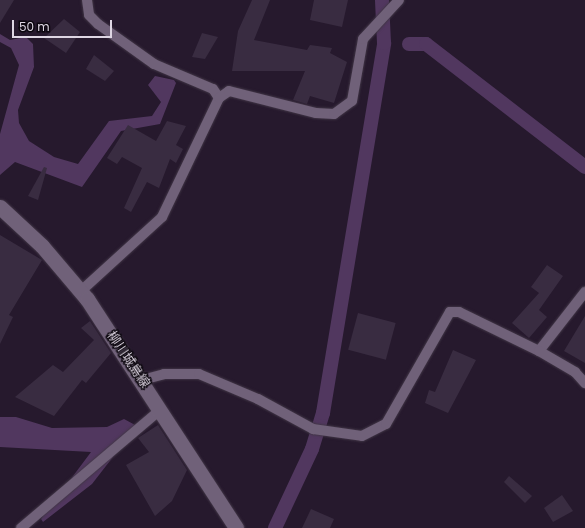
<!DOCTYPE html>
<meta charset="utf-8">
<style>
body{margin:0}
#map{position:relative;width:585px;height:528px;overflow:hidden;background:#26192d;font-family:Poppins,"Noto Sans JP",sans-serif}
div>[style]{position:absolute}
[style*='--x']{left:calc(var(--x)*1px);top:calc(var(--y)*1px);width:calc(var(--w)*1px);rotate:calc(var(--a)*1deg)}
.water>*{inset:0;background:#51375f}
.canal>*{height:14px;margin:-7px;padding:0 7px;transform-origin:7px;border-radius:7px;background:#51375f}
.building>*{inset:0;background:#392c41;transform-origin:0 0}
.roads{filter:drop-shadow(0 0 1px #413646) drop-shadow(0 0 1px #413646)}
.minor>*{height:10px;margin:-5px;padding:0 5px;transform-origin:5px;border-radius:5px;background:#706179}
.secondary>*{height:15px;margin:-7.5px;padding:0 7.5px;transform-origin:7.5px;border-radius:7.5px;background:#706179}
span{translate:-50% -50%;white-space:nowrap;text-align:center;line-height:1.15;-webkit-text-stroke:3px #0c070f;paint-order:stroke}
.street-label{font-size:13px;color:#ded6e3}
.scale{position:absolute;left:12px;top:20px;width:100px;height:18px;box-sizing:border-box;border:2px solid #ded6e3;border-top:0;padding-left:5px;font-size:12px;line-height:14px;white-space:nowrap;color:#ded6e3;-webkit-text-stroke:3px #0c070f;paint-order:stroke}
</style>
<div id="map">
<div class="water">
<div style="clip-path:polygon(0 34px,10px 40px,26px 37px,33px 44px,34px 67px,18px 110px,19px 123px,29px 141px,54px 157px,78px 164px,109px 121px,152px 116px,161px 102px,148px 85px,155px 76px,174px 80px,176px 83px,160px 124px,121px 131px,82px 187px,15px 162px,0 175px,0 134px,19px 65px,11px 48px,0 42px)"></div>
<div style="clip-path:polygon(0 417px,16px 417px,52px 428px,107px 427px,124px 419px,137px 426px,92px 484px,43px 522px,41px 519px,91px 452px,0 447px)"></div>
</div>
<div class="canal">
<div style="--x:409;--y:44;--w:17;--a:0"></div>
<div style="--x:426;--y:44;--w:201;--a:37.7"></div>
<div style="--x:275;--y:528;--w:87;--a:-64.9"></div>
<div style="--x:312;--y:449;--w:38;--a:-73"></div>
<div style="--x:323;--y:413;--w:375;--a:-80.6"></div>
<div style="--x:384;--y:43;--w:43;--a:-92.7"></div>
</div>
<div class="building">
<div style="clip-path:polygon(0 0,14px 0,0 23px)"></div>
<div style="clip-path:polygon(252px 0,270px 0,254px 40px,307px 50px,310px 45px,332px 48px,330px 53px,347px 62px,334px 103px,310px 96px,307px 104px,293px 100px,305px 71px,232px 71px,238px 31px)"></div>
<div style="clip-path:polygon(314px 0,348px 0,342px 27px,310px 20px)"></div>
<div style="clip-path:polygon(64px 19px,80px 32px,66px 53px,44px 38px)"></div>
<div style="clip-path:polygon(202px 33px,218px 37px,205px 59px,192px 57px)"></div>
<div style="clip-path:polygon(94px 55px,114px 71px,105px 81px,86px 69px)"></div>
<div style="clip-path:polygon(167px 121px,186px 126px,176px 145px,183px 149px,176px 163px,170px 159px,159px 188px,147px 182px,131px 212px,124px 208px,142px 168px,122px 157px,117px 164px,107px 158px,128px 125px,156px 141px)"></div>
<div style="clip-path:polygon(44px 167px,47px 168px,38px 200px,28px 196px)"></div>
<div style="clip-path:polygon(0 235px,42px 260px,9px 315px,13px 317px,0 344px)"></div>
<div style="clip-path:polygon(547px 265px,563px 276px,539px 310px,547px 317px,529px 338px,512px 323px,539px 293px,531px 287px)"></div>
<div style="left:358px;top:313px;width:39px;height:38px;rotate:15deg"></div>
<div style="clip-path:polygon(585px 316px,585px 363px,564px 351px)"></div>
<div style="clip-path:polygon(90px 321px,111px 353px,86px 383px,82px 380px,54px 416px,15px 397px,53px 365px,63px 372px,94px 340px,81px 328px)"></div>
<div style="clip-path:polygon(453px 350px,476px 360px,448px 413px,425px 403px,429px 390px,435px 392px)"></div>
<div style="clip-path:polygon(158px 425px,187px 470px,172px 501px,155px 516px,126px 465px,149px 452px,138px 438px)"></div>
<div style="clip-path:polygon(509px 476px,532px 496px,525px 503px,504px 482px)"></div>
<div style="clip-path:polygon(562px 495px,573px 511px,553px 522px,544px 508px)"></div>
<div style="clip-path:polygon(311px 509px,334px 519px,330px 528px,302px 528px)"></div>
</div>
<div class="roads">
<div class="minor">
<div style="--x:87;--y:0;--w:15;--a:82"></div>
<div style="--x:89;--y:15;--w:13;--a:45"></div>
<div style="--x:98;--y:24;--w:69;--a:35.5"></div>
<div style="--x:154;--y:64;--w:64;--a:23"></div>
<div style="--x:213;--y:89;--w:11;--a:56"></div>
<div style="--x:81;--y:291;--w:110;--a:-42.4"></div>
<div style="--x:162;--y:217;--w:132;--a:-64.4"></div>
<div style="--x:219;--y:98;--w:12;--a:-35"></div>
<div style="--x:229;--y:91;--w:90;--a:14.2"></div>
<div style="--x:316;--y:113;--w:18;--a:3"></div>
<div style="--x:334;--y:114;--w:22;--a:-36"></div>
<div style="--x:352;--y:101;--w:63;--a:-79.9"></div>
<div style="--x:363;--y:39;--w:53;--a:-47.3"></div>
<div style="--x:539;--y:351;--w:75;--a:-52.1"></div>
<div style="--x:142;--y:380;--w:23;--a:-15"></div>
<div style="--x:164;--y:374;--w:35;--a:0"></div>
<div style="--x:199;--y:374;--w:64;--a:23"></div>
<div style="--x:258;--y:399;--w:63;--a:28.6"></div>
<div style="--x:313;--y:429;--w:49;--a:8.1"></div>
<div style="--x:362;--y:436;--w:27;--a:-27"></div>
<div style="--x:386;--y:424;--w:129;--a:-60.3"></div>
<div style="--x:450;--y:312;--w:9;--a:0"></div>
<div style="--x:459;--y:312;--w:89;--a:26"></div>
<div style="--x:539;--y:351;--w:42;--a:30.3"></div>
<div style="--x:575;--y:372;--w:15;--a:48"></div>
<div style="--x:21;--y:528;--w:182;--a:-40.3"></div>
</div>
<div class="secondary">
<div style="--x:0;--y:207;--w:57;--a:42.9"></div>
<div style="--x:42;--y:246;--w:70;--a:49.7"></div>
<div style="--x:87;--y:299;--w:273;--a:56.9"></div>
</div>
</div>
<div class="street-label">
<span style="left:128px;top:360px;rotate:56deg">柳川城島線</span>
</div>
<div class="scale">50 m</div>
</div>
